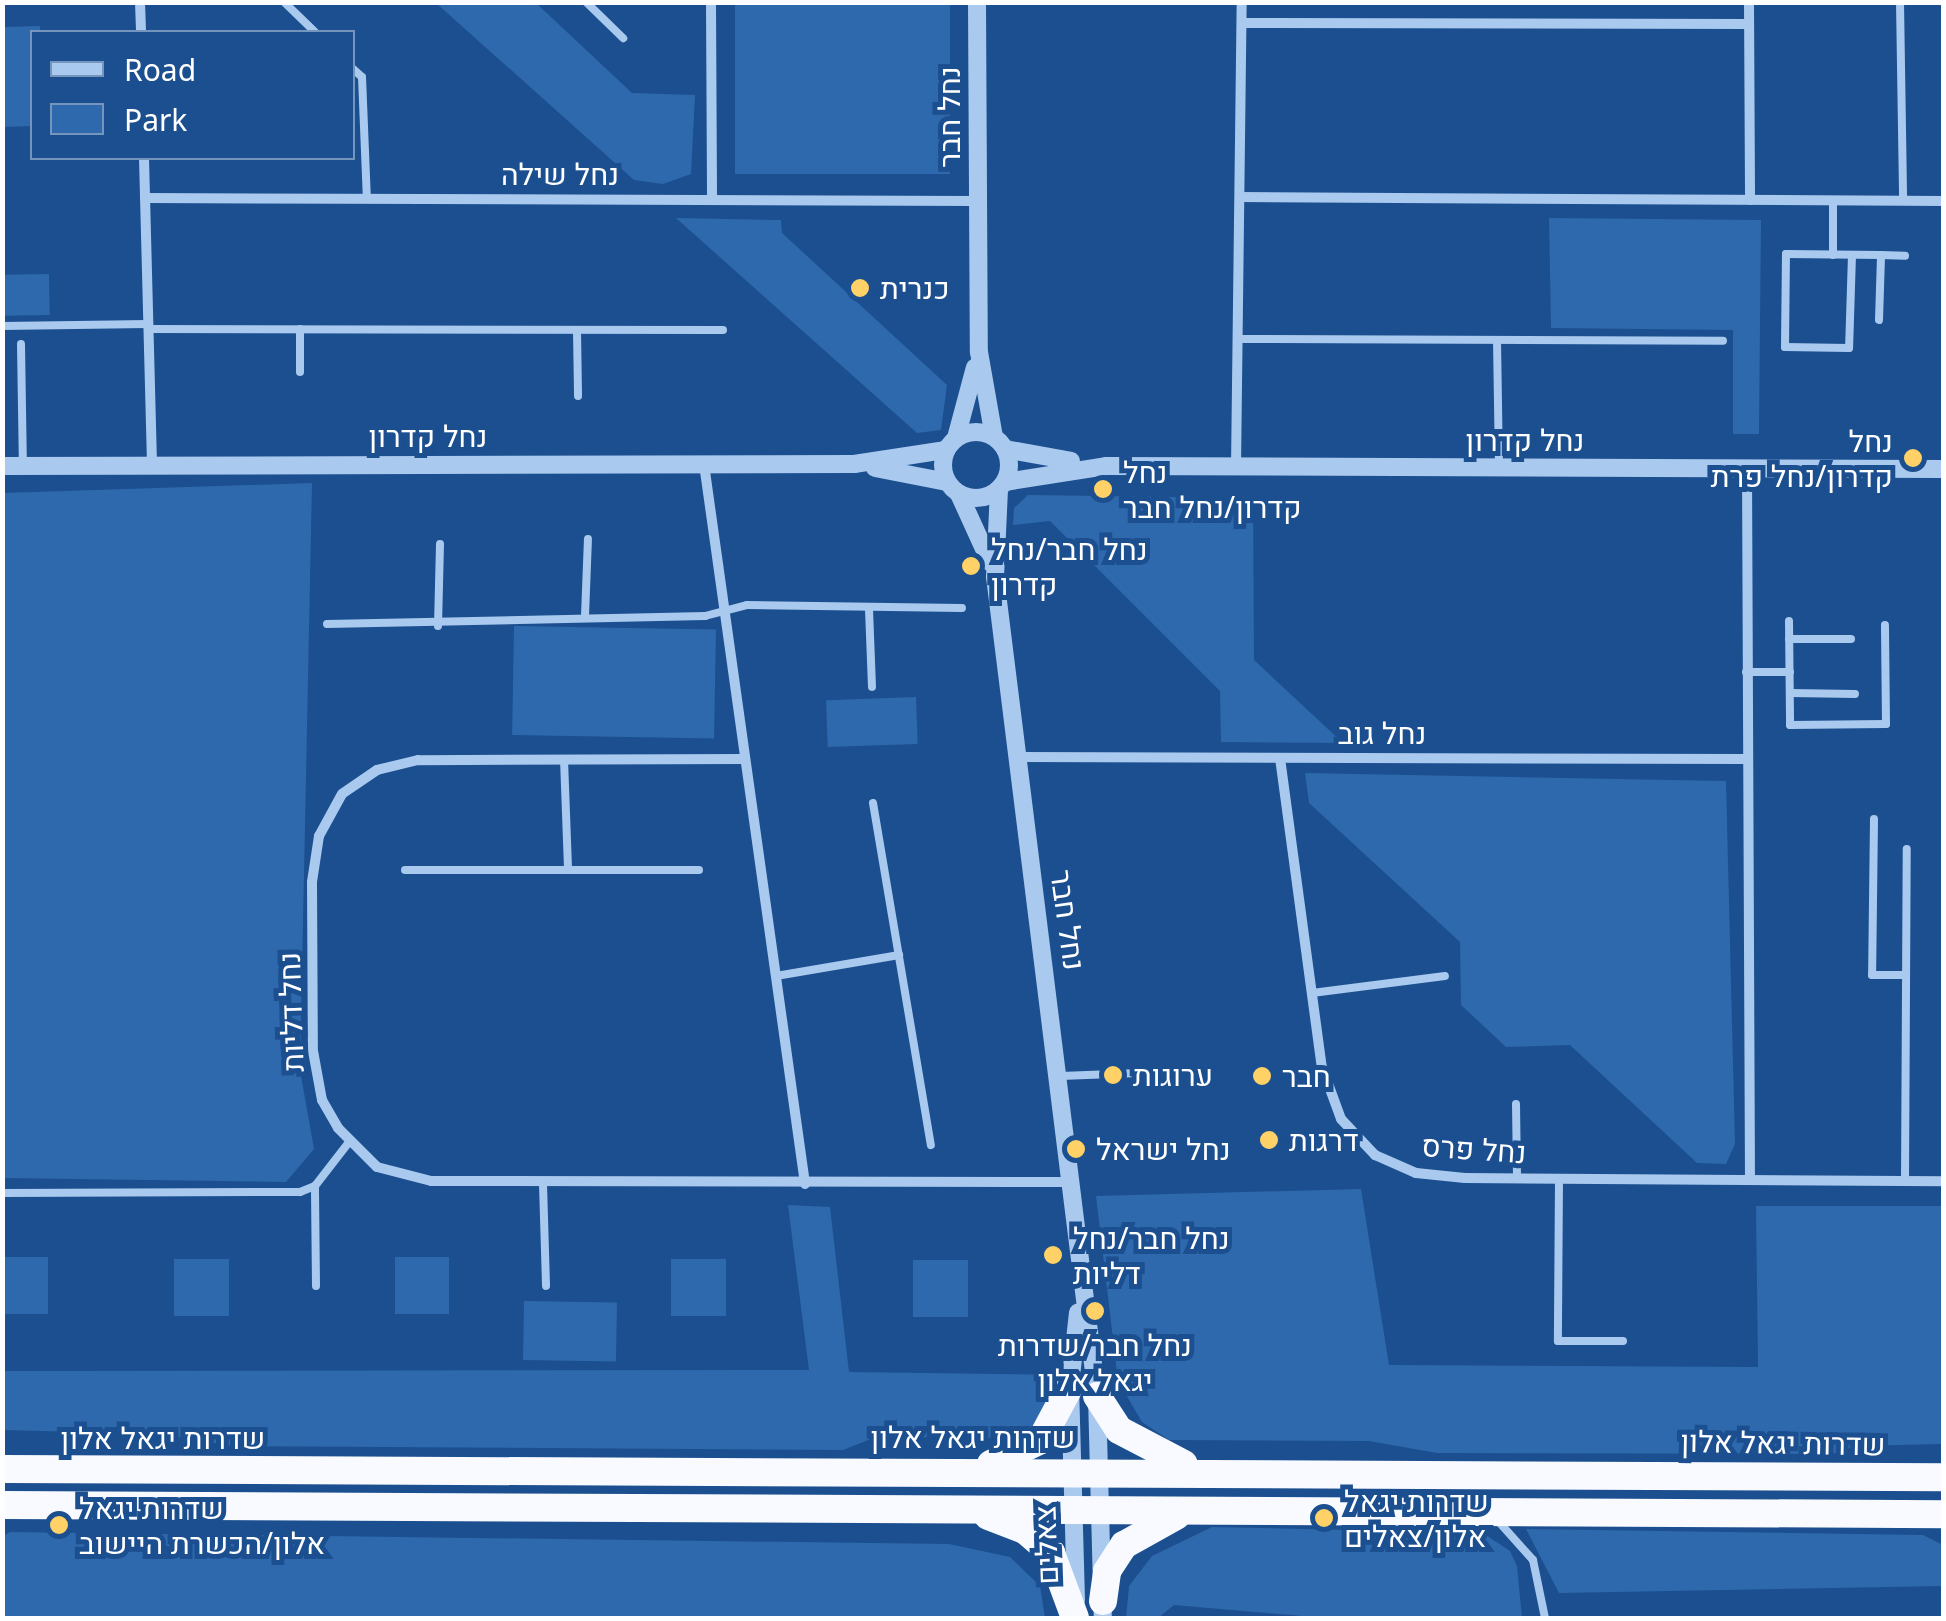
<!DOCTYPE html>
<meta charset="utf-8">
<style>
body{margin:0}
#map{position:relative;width:1946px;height:1621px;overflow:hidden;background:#1b4f8f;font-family:"Noto Sans",Heebo,sans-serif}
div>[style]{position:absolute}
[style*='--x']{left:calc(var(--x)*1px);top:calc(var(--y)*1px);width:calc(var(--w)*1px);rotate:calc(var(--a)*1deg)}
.green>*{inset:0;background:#2e69ad;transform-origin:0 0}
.service>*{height:8px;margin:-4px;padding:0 4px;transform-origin:4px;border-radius:4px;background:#a9c9ee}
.minor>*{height:10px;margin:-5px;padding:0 5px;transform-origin:5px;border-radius:5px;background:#a9c9ee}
.tertiary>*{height:18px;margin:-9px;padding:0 9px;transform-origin:9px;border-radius:9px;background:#a9c9ee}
.tertiary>.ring{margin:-9px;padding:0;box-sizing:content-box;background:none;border:18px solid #a9c9ee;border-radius:50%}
.trunk>*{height:28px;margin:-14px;padding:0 14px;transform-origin:14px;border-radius:14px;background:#f8faff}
.dots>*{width:28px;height:28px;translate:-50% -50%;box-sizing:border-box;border:5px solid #1b4f8f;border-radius:50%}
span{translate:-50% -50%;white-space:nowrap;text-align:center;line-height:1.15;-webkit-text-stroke:10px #1b4f8f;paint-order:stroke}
.street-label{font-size:30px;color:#fff}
.poi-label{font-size:30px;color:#fff}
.left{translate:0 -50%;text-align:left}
.right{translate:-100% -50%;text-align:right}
.frame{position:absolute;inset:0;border:5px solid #fff;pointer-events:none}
.legend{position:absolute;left:30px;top:30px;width:325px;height:130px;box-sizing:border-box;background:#1b4f8f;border:2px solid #7695bc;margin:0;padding:12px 18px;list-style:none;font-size:30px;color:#fff}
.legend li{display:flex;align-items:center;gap:20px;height:50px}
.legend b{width:50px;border:2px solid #7695bc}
</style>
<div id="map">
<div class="green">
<div style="clip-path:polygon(436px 3px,536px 3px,632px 93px,695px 95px,691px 174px,663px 184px,634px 180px)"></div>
<div style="left:735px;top:3px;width:215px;height:171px"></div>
<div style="clip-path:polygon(40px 26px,40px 32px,32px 32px,32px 126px,3px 127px,3px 27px)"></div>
<div style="clip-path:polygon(676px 218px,781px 220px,782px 233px,947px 385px,941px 430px,917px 433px)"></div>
<div style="clip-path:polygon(1549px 218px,1761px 220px,1759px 434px,1733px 434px,1733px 330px,1551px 328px)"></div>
<div style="left:49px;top:274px;width:41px;height:46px;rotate:89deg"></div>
<div style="clip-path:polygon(312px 483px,300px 1070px,314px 1149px,286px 1182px,3px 1178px,3px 493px)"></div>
<div style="clip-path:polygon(1028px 495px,1253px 498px,1254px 660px,1343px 743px,1221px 742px,1220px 691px,1050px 521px,1013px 525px,1014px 508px)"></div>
<div style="left:514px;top:626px;width:202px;height:109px;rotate:1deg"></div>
<div style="left:916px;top:697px;width:47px;height:90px;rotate:88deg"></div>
<div style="clip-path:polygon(1305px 773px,1726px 781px,1735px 1144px,1726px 1164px,1697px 1163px,1570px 1045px,1506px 1047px,1461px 1005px,1460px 942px,1309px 803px)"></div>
<div style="clip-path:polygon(1361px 1189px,1389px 1365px,1758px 1367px,1756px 1206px,1943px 1206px,1943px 1444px,1856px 1446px,1832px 1454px,1437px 1453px,1369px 1441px,1169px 1440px,1142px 1422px,1118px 1381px,1096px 1196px)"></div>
<div style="clip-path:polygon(788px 1205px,830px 1207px,849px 1372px,1064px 1375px,1041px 1423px,1013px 1438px,876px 1437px,843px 1450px,233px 1446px,159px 1434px,3px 1430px,3px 1371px,809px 1370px)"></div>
<div style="left:2px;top:1257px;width:46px;height:57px"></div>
<div style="left:449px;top:1257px;width:57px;height:54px;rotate:90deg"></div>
<div style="left:174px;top:1259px;width:55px;height:57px"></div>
<div style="left:726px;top:1259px;width:57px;height:55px;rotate:90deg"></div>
<div style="left:913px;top:1260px;width:55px;height:57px"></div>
<div style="left:524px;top:1301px;width:93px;height:59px;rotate:1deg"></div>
<div style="clip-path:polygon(1212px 1527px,1483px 1533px,1510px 1551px,1517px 1566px,1522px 1618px,1325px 1618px,1174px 1605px,1158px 1618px,1126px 1618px,1129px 1586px,1152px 1556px)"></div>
<div style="clip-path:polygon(1526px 1529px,1923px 1535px,1943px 1545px,1943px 1586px,1559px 1593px)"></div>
<div style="clip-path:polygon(10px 1532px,949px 1544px,1010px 1557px,1040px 1586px,1045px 1618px,3px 1618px,3px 1536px)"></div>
</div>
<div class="service">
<div style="--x:284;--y:2;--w:43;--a:44.1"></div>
<div style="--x:586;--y:2;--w:52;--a:44.2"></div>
<div style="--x:1900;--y:2;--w:198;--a:89.1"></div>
<div style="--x:352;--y:68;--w:13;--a:42"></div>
<div style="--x:362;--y:77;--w:122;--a:87.7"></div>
<div style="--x:1833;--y:200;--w:55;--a:90"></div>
<div style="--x:1852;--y:255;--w:93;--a:91.8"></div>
<div style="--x:1849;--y:348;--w:64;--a:-179.1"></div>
<div style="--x:1785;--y:347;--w:93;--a:-89.4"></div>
<div style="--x:1786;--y:254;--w:95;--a:0.6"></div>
<div style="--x:1881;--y:255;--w:24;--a:2"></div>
<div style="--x:1879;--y:320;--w:65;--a:-88.2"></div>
<div style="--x:2;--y:326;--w:146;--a:-0.8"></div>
<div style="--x:148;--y:329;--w:575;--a:0.1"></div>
<div style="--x:300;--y:329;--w:43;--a:90"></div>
<div style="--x:577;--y:330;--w:66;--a:89.1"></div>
<div style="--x:1238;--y:339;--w:485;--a:0.2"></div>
<div style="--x:1497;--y:340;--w:126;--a:89.1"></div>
<div style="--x:21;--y:344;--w:121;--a:89.1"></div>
<div style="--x:869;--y:609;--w:78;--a:87.8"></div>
<div style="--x:585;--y:616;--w:77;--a:-87.8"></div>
<div style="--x:1789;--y:621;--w:104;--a:89.4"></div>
<div style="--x:1790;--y:725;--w:96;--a:-0.6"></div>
<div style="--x:1886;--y:724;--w:99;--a:-90.6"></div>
<div style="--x:327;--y:624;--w:378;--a:-1.2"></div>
<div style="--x:705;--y:616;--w:43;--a:-14.7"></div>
<div style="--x:747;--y:605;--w:215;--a:0.8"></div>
<div style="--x:438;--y:626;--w:82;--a:-88.6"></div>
<div style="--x:1789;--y:639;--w:62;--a:0"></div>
<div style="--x:1746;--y:672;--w:44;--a:0"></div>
<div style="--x:1790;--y:693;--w:65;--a:0.9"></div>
<div style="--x:564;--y:759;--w:111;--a:87.9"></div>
<div style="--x:873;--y:803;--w:347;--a:80.4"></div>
<div style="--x:1874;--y:819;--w:156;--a:90.7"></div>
<div style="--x:1872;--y:975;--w:34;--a:0"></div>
<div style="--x:405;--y:870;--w:294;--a:0"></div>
<div style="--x:776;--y:976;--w:125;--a:-9.7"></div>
<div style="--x:1312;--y:993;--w:134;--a:-7.3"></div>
<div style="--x:1061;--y:1076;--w:78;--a:-2.2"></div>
<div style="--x:1516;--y:1104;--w:75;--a:89.2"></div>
<div style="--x:1559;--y:1179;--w:162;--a:90.4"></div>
<div style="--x:1558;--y:1341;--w:65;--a:0"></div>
<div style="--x:1905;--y:1180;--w:331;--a:-89.7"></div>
<div style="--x:543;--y:1184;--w:102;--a:88.3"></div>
<div style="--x:2;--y:1193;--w:298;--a:-0.2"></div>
<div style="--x:300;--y:1192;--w:16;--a:-22"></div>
<div style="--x:316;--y:1286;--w:100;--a:-90.6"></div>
<div style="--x:315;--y:1186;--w:56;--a:-52.3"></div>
<div style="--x:1499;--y:1522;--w:51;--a:48.2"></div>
<div style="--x:1533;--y:1560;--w:59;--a:78.3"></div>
</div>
<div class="minor">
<div style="--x:140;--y:2;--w:30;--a:88"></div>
<div style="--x:711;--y:2;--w:198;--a:89.7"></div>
<div style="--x:1749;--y:2;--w:198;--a:89.7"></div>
<div style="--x:1242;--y:23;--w:507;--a:0.11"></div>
<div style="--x:144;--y:158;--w:304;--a:88.5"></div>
<div style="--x:1240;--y:197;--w:704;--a:0.33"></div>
<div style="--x:145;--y:198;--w:830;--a:0.21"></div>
<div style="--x:704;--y:464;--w:727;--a:82.01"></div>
<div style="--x:1236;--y:467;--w:465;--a:-89.3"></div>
<div style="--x:1747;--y:468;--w:712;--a:89.76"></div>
<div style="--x:1019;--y:757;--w:727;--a:0.16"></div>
<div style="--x:1280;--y:758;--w:312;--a:82.3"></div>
<div style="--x:1322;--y:1067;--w:55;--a:69.9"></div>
<div style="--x:1341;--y:1119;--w:50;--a:46.6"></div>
<div style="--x:1375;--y:1155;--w:45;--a:23.7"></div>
<div style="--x:1416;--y:1173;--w:49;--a:5.8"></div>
<div style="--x:1465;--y:1178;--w:479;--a:0.4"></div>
<div style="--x:745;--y:759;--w:327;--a:179.8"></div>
<div style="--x:418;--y:760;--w:42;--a:166.3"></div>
<div style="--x:377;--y:770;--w:42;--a:145.6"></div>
<div style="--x:342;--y:794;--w:48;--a:118.7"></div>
<div style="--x:319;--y:836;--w:47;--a:98.7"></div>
<div style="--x:312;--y:882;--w:169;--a:89.7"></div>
<div style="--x:313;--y:1051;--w:50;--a:79.6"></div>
<div style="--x:322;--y:1100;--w:32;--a:60"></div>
<div style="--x:338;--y:1128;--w:55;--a:45"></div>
<div style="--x:377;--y:1167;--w:56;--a:14.5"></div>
<div style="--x:431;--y:1181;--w:643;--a:0.09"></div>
</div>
<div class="tertiary">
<div style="--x:977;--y:2;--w:350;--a:89.7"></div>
<div style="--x:979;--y:352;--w:86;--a:80"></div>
<div class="ring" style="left:943px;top:432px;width:48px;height:48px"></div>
<div style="--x:956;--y:438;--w:73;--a:-75"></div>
<div style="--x:1005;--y:449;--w:67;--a:10.3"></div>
<div style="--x:2;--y:466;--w:852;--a:-0.13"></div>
<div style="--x:854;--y:464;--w:93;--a:-8.7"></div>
<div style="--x:875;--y:468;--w:73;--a:11"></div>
<div style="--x:1005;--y:482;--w:102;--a:-9"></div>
<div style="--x:1106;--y:466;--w:838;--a:0.21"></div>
<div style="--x:999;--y:489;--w:88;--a:92.6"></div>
<div style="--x:995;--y:577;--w:825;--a:82.9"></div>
<div style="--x:1097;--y:1396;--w:222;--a:88.5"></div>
<div style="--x:959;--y:494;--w:75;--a:65.5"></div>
<div style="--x:1076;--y:1600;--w:214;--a:-91.6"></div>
<div style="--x:1070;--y:1386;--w:74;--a:-83.8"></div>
</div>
<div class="trunk">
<div style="--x:1097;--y:1396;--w:40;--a:57.1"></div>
<div style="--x:1119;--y:1430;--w:73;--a:27.6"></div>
<div style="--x:991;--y:1464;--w:55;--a:-25.6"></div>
<div style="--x:1041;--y:1440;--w:61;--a:-61.8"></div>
<div style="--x:2;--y:1469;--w:1942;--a:0.24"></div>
<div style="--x:2;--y:1505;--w:1942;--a:0.27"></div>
<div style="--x:988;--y:1516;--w:40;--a:21"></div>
<div style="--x:1025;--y:1530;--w:35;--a:41"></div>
<div style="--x:1051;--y:1553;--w:69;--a:69.7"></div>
<div style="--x:1103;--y:1601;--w:30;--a:-82"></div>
<div style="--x:1107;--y:1571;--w:31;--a:-57"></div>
<div style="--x:1124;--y:1545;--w:60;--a:-29.1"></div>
</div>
<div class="dots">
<div style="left:860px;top:288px;background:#ffd166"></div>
<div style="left:1913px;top:458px;background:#ffd166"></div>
<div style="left:1103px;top:489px;background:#ffd166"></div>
<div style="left:971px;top:566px;background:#ffd166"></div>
<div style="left:1113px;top:1075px;background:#ffd166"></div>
<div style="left:1262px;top:1076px;background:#ffd166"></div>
<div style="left:1269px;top:1140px;background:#ffd166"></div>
<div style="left:1076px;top:1149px;background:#ffd166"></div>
<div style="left:1053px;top:1255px;background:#ffd166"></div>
<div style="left:1095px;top:1311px;background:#ffd166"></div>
<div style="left:1324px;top:1518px;background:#ffd166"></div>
<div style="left:59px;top:1525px;background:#ffd166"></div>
</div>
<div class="street-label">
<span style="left:949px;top:117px;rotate:-90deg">נחל חבר</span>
<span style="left:560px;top:174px">נחל שילה</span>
<span style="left:428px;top:436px">נחל קדרון</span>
<span style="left:1525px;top:440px">נחל קדרון</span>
<span style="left:1382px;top:733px">נחל גוב</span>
<span style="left:1068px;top:920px;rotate:82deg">נחל חבר</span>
<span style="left:291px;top:1012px;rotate:-92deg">נחל דליות</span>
<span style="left:1474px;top:1149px;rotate:4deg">נחל פרס</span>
<span style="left:973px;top:1437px">שדרות יגאל אלון</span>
<span style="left:163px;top:1438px">שדרות יגאל אלון</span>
<span style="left:1783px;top:1443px;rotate:1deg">שדרות יגאל אלון</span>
<span style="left:1046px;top:1545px;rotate:-92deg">צאלים</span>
</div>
<div class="poi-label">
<span class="left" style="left:880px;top:288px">כנרית</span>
<span class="right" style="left:1893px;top:458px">נחל<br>קדרון/נחל פרת</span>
<span class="left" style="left:1123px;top:489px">נחל<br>קדרון/נחל חבר</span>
<span class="left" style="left:991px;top:566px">נחל חבר/נחל<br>קדרון</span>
<span class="left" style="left:1133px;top:1075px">ערוגות</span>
<span class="left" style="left:1282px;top:1076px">חבר</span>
<span class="left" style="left:1289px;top:1140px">דרגות</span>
<span class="left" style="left:1096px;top:1149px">נחל ישראל</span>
<span class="left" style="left:1073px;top:1255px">נחל חבר/נחל<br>דליות</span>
<span style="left:1095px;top:1362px">נחל חבר/שדרות<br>יגאל אלון</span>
<span class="left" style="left:1344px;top:1518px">שדרות יגאל<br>אלון/צאלים</span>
<span class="left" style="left:79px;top:1525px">שדרות יגאל<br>אלון/הכשרת היישוב</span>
</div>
<div class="frame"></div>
<ul class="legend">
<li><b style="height:12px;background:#a9c9ee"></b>Road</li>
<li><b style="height:28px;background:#2e69ad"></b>Park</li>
</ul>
</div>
